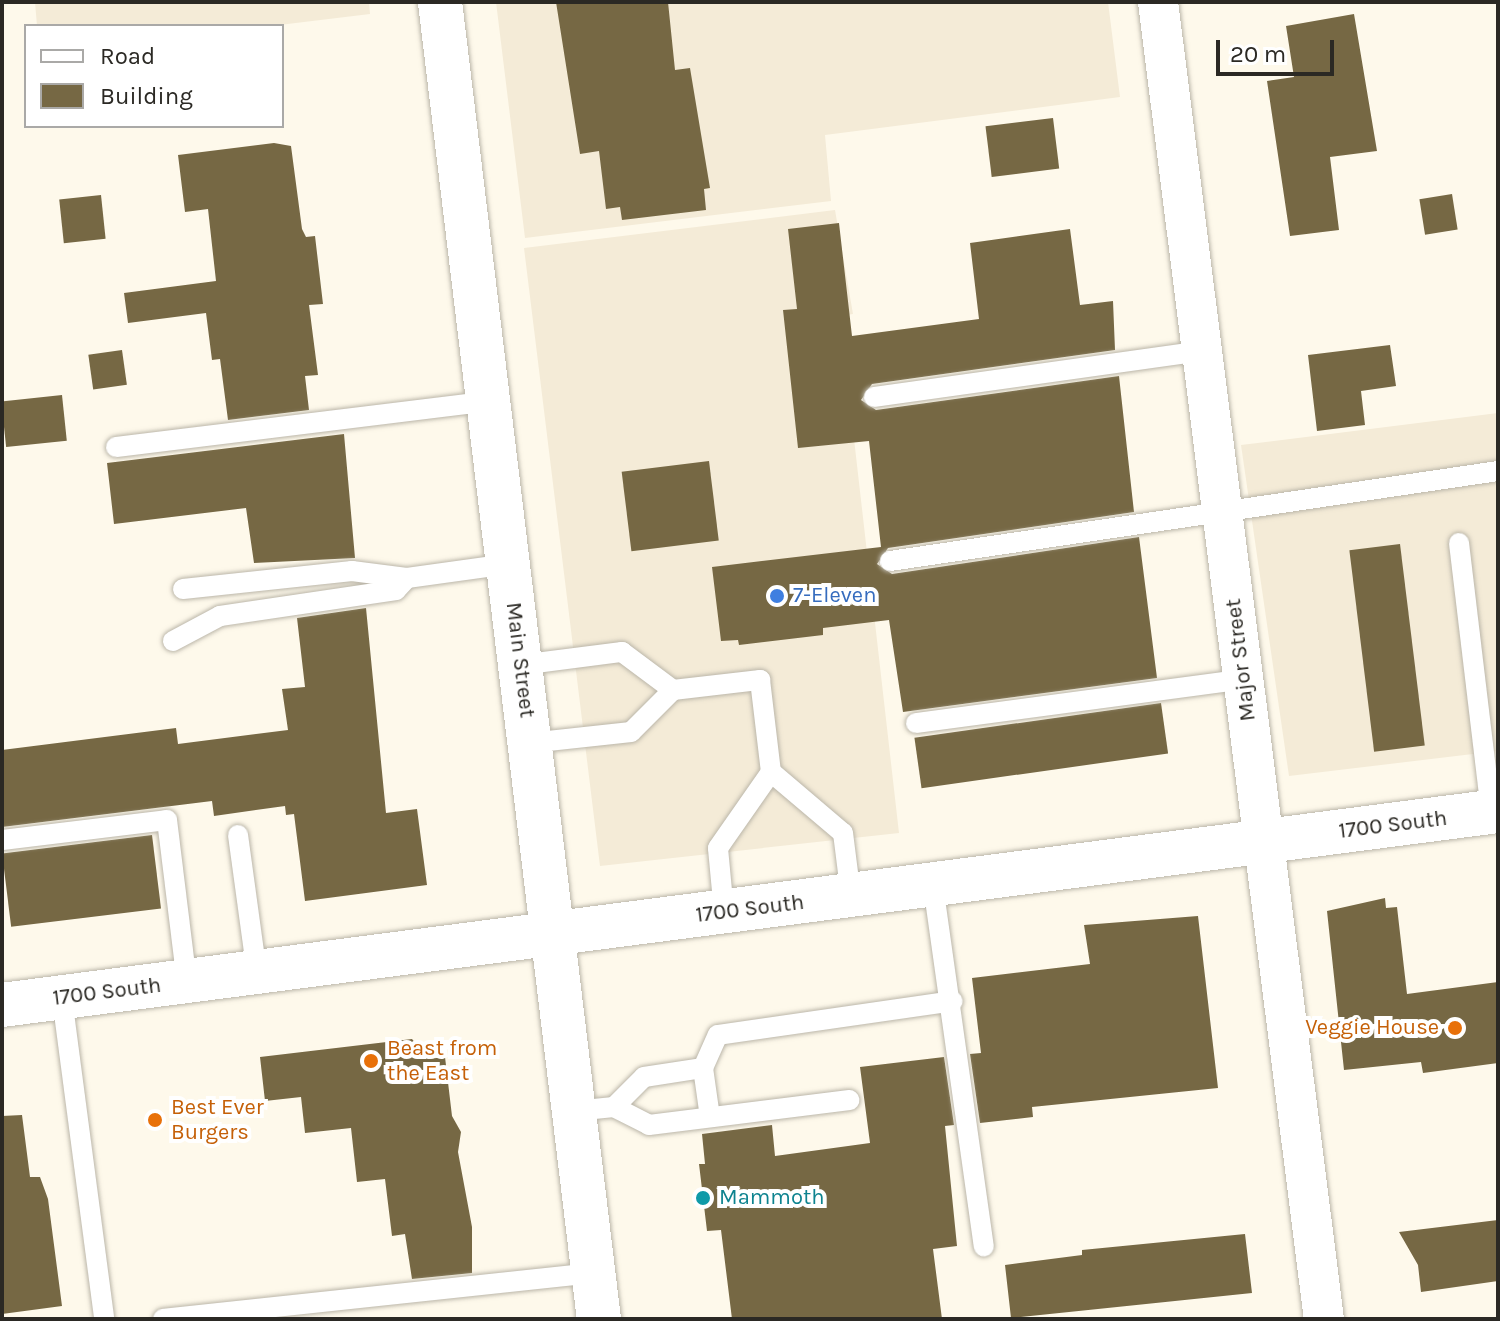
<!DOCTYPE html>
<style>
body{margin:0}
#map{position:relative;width:1500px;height:1321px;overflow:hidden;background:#fef9eb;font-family:Karla,sans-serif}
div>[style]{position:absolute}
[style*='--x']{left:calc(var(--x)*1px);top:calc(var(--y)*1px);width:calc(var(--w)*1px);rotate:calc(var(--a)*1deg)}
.built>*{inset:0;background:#f4ebd7}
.building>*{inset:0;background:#766844;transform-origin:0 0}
.roads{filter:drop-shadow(0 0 2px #bbb6a9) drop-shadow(0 0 2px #bbb6a9)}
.service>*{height:20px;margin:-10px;padding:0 10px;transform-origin:10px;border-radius:10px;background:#fff}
.minor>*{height:40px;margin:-20px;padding:0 20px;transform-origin:20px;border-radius:20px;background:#fff}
.tertiary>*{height:44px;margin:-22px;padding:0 22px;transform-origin:22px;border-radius:22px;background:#fff}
.dots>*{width:22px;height:22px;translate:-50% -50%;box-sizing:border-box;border:4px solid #fff;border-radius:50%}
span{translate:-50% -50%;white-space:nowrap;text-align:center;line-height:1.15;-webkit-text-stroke:8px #fff;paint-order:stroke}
.shop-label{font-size:22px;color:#366cbe}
.left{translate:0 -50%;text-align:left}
.street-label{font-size:22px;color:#2b2924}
.food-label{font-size:22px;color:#c56008}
.right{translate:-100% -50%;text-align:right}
.culture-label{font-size:22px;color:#0d838f}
.frame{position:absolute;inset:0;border:4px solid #2b2924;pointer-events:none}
.legend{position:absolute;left:24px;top:24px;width:260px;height:104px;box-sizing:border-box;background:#fff;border:2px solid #aaa9a7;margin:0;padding:10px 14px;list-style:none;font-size:24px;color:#2b2924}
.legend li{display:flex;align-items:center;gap:16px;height:40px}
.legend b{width:40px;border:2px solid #aaa9a7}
.scale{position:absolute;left:1216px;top:40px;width:118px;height:36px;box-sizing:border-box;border:4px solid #2b2924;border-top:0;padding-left:10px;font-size:24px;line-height:28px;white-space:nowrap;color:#2b2924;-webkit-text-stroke:6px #fff;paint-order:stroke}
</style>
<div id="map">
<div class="built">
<div style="clip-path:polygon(35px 2px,369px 2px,370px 14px,271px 26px,37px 26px)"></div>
<div style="clip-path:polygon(496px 2px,1108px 2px,1120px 97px,825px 135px,831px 201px,525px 238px)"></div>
<div style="clip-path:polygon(835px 210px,853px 314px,840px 316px,899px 833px,600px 866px,524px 248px)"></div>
<div style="clip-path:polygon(1498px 413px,1498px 751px,1289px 776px,1241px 445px)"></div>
</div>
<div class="building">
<div style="clip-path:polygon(556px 2px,668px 2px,675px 70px,690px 68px,710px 188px,704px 189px,706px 210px,622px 220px,620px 207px,606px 209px,599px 151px,580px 154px)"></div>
<div style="clip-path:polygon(1354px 14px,1377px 151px,1330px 157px,1339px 230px,1290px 236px,1267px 81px,1294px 77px,1286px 26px)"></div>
<div style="left:1053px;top:118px;width:51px;height:68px;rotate:83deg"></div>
<div style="clip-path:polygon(274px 143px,291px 146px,302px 229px,306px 237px,315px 236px,323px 304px,309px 305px,318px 375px,305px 376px,309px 410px,228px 420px,220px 359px,212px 360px,206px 313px,128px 323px,124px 293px,216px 281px,208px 209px,185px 212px,178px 155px)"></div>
<div style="left:1452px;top:194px;width:36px;height:33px;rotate:81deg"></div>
<div style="left:101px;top:195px;width:44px;height:42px;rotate:84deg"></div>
<div style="clip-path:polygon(839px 223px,852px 336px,979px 319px,970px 243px,1070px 229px,1080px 305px,1113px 301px,1115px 350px,872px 384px,861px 400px,876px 410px,1119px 376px,1134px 512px,888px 548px,877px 564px,892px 574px,1139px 537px,1157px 678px,903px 712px,889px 620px,823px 628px,823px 635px,739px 645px,738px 640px,721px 641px,712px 567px,881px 547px,869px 441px,798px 448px,783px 310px,797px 309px,788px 229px)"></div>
<div style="clip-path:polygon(1390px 345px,1396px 386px,1361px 391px,1365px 425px,1317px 431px,1308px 355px)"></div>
<div style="left:122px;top:350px;width:35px;height:34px;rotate:82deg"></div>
<div style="left:62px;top:395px;width:46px;height:61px;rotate:84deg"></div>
<div style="clip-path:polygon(344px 434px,355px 558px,254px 563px,246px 508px,114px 524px,107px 463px)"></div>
<div style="left:709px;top:461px;width:80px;height:88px;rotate:83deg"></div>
<div style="left:1400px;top:544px;width:203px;height:51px;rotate:83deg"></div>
<div style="clip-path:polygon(366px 608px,386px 813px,417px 809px,427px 885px,305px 901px,294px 814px,286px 815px,285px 806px,214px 816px,212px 801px,2px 827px,2px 750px,176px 728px,178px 744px,288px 730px,282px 689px,305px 687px,297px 618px)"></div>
<div style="left:1161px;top:703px;width:51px;height:249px;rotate:82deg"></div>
<div style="left:152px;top:835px;width:74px;height:151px;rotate:83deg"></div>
<div style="clip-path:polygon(1385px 898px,1386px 908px,1397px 907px,1407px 994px,1498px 982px,1498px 1063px,1423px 1073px,1421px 1062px,1344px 1070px,1327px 911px)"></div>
<div style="clip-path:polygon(1198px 916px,1218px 1088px,1032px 1107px,1033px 1117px,980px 1123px,970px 1054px,981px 1053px,972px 978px,1090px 964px,1084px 925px)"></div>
<div style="clip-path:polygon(412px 1039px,428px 1059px,445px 1057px,452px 1116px,461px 1132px,458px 1152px,472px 1227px,472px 1273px,412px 1279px,405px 1234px,392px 1236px,385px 1179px,357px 1182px,351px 1128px,305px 1133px,301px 1097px,265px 1101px,260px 1057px)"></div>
<div style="clip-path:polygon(944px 1057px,954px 1125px,945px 1126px,957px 1246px,933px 1249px,942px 1319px,732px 1319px,721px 1230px,707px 1231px,699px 1164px,705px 1164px,702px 1134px,772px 1125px,775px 1156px,870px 1143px,860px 1067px)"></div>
<div style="clip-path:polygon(22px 1115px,30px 1177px,40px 1177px,48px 1199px,62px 1306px,2px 1314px,2px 1116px)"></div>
<div style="clip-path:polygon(1498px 1220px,1498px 1281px,1421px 1292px,1418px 1265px,1399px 1232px)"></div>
<div style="clip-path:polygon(1245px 1234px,1252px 1293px,1011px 1318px,1005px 1265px,1082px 1255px,1082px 1250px)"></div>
</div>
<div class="roads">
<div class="service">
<div style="--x:874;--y:397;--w:331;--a:-8"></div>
<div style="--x:116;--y:447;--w:375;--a:-7"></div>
<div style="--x:1459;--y:543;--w:271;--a:83.2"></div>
<div style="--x:890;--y:561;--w:615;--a:-8.42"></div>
<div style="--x:183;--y:589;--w:170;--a:-6.1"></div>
<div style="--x:352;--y:571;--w:55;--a:7.3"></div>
<div style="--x:407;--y:578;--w:102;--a:-7.9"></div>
<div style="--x:173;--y:641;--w:53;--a:-28"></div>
<div style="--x:220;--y:616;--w:178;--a:-8.4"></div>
<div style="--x:396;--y:590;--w:16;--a:-47"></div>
<div style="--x:520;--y:665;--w:103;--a:-7.3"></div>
<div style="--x:622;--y:652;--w:64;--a:36.7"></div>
<div style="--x:673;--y:690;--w:59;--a:135"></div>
<div style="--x:631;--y:732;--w:102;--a:173.8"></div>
<div style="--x:673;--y:690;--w:88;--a:-6.6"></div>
<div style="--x:760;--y:680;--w:93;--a:83.2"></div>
<div style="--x:916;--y:723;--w:331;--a:-7.6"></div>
<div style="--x:238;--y:835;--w:140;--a:82.2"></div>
<div style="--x:2;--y:840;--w:166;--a:-6.9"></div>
<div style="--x:167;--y:820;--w:163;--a:83"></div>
<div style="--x:933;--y:885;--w:365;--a:82"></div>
<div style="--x:724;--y:912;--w:64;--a:-95.4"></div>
<div style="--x:718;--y:848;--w:93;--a:-55.1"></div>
<div style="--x:771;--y:772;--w:94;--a:40.3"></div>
<div style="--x:843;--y:833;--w:64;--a:82.8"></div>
<div style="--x:62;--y:998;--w:324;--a:82.5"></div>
<div style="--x:703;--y:1068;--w:49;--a:81.9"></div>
<div style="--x:614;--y:1107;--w:39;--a:27"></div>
<div style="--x:649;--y:1125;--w:202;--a:-7.1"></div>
<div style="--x:574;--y:1111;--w:40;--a:-5.7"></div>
<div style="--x:614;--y:1107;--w:42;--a:-45"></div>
<div style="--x:644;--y:1077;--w:60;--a:-8.7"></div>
<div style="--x:703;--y:1068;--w:36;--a:-66"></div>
<div style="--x:718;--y:1035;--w:237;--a:-8.2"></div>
<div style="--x:163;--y:1319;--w:432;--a:-6.1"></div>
</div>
<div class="minor">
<div style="--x:1158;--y:2;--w:1327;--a:82.82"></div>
</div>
<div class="tertiary">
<div style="--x:440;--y:2;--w:1327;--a:83.12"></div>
<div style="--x:2;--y:1005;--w:1509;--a:-7.39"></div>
</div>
</div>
<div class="dots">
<div style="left:777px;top:596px;background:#3f7fe0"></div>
<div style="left:1455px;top:1028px;background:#e8710a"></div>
<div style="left:371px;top:1061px;background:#e8710a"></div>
<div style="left:155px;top:1120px;background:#e8710a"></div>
<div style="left:703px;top:1198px;background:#0f9aa8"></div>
</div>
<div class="shop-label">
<span class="left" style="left:793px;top:596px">7-Eleven</span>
</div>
<div class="street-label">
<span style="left:520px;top:660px;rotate:83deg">Main Street</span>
<span style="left:1241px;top:660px;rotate:-97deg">Major Street</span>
<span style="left:1393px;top:825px;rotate:-7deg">1700 South</span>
<span style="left:750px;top:909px;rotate:-7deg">1700 South</span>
<span style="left:107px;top:992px;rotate:-7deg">1700 South</span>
</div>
<div class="food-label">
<span class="right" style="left:1439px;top:1028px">Veggie House</span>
<span class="left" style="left:387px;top:1061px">Beast from<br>the East</span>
<span class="left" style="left:171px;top:1120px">Best Ever<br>Burgers</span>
</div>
<div class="culture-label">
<span class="left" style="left:719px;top:1198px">Mammoth</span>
</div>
<div class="frame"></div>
<ul class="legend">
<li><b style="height:10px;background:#fff"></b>Road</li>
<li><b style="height:22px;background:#766844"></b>Building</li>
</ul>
<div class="scale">20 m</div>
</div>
